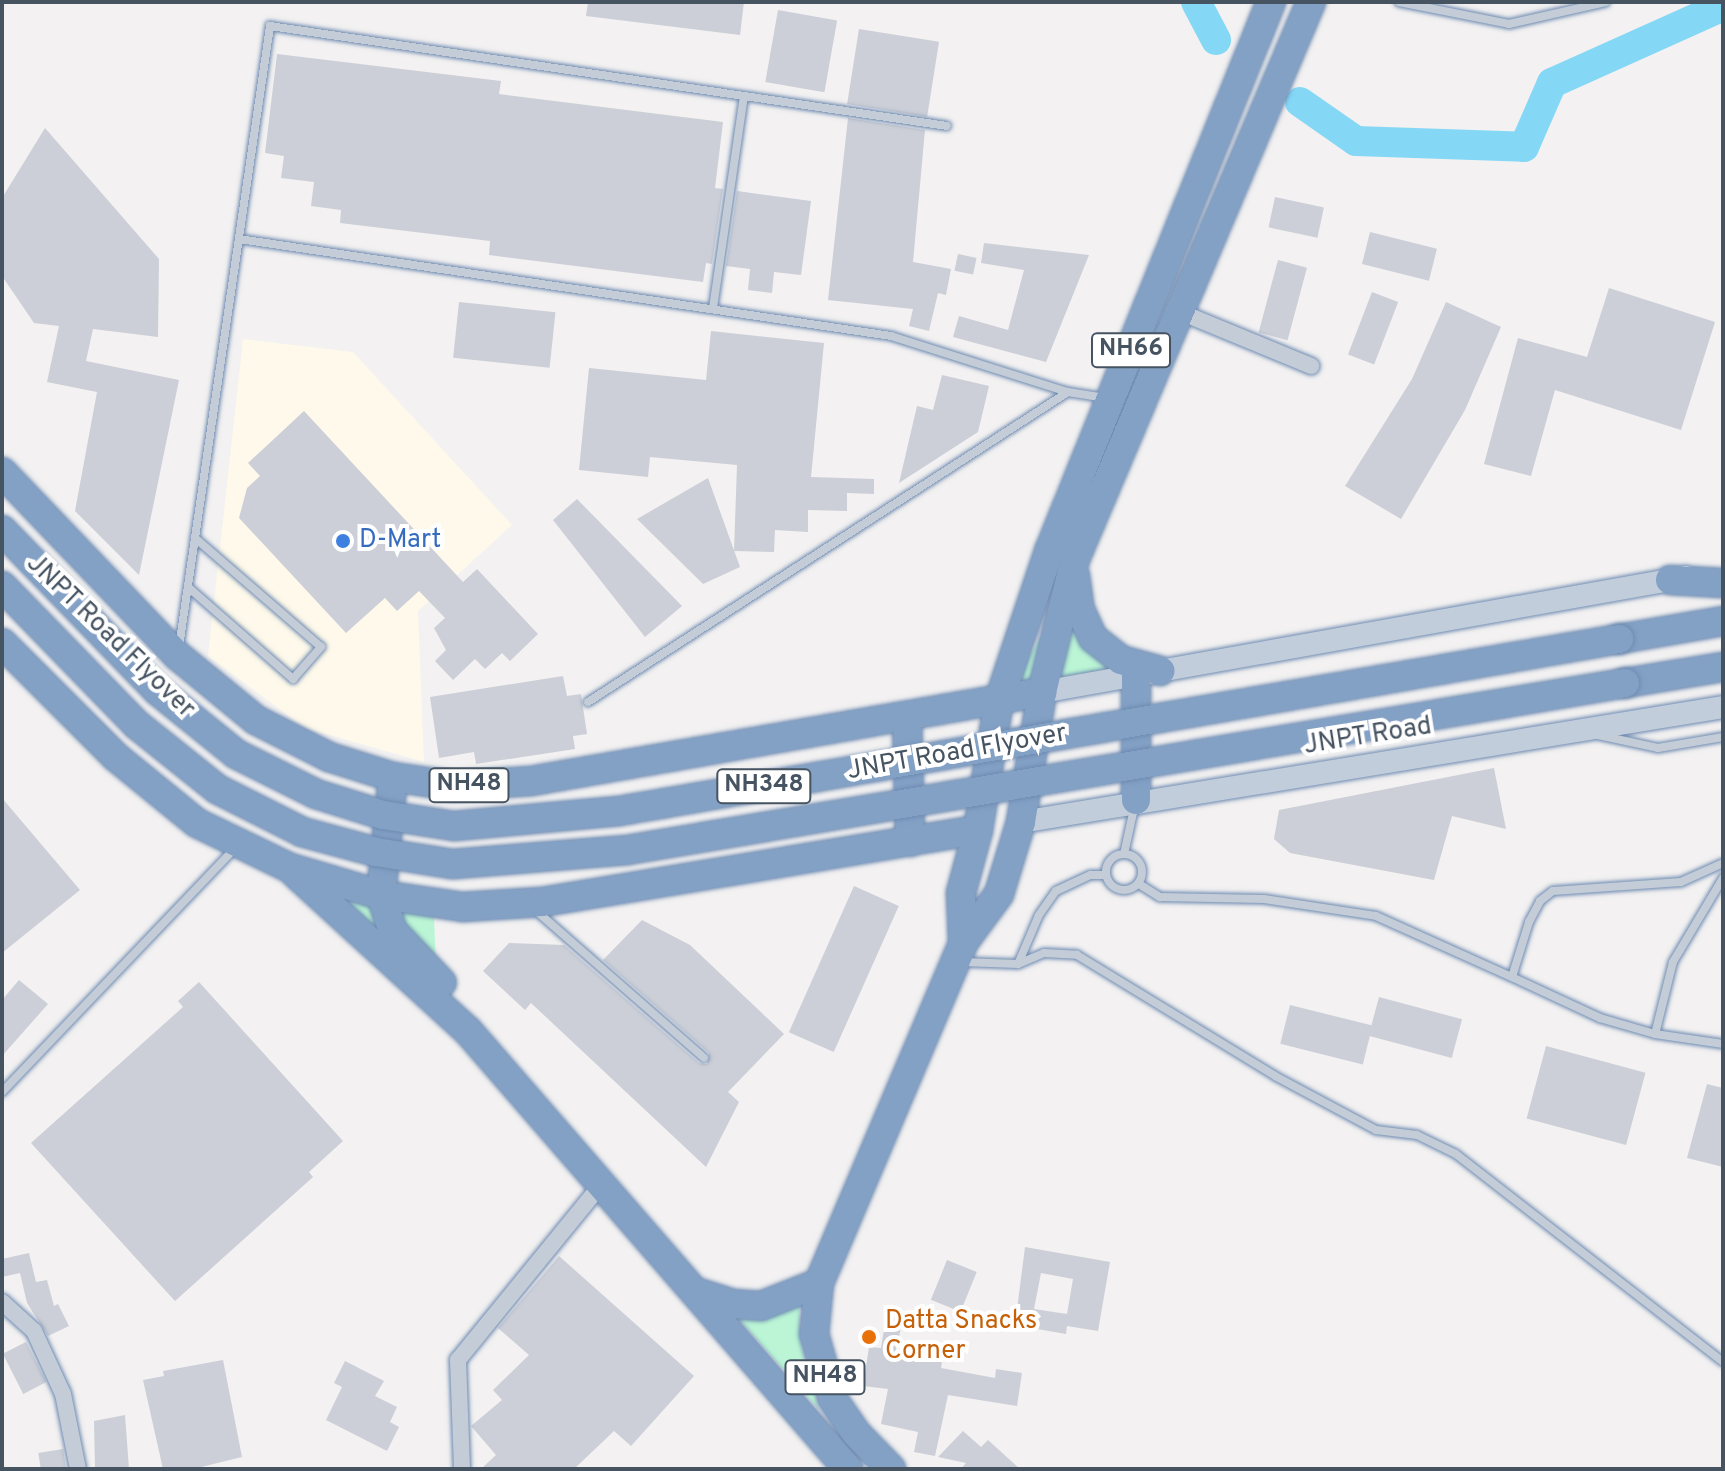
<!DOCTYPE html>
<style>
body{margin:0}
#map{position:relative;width:1725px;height:1471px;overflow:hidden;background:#f3f1f1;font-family:Overpass,sans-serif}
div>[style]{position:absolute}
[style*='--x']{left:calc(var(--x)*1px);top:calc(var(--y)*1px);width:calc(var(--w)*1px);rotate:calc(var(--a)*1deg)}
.commercial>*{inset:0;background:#fef9ea}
.green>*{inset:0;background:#bbf5d5}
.river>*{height:30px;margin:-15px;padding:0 15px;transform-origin:15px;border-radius:15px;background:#84d8f6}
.building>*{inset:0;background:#cccfd7;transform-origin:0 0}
.roads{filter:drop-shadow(0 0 2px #6e8bb1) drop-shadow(0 0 2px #6e8bb1)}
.lane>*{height:8px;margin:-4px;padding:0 4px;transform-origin:4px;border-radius:4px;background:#c3ccd7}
.lane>.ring{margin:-4px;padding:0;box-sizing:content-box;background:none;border:8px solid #c3ccd7;border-radius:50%}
.street>*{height:16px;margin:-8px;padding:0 8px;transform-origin:8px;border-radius:8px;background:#c3ccd7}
.secondary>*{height:22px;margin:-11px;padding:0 11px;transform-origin:11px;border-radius:11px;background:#c2cddc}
.highway>*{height:28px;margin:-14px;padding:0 14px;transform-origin:14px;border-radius:14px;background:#83a0c5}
.bridges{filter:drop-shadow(0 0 2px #6e8bb1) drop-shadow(0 0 2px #6e8bb1)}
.highway-bridge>*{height:28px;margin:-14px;padding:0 14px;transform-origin:14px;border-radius:14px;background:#83a0c5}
.dots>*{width:22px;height:22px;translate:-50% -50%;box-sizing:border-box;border:4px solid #fff;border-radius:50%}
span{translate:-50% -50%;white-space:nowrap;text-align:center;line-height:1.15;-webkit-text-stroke:8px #fff;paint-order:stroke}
.shield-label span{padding:2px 6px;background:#fff;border:2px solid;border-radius:6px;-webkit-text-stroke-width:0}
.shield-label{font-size:24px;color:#465361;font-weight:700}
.shop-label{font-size:26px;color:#366cbe}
.left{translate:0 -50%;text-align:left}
.street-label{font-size:26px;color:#465361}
.food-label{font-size:26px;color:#c56008}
.frame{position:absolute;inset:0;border:4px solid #465361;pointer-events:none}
</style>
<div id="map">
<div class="commercial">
<div style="clip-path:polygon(243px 339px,353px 352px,512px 525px,418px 611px,424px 762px,305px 728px,208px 656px)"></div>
</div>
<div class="green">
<div style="clip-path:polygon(1065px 594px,1075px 634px,1110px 669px,1013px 685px)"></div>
<div style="clip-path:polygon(337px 896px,434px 917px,437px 992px)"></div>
<div style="clip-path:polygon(799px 1306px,801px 1345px,819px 1410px,737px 1317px,753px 1319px)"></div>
</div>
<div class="river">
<div style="--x:1196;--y:2;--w:43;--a:62.2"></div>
<div style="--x:1300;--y:102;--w:68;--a:34.9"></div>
<div style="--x:1356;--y:141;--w:168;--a:2"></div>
<div style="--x:1524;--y:147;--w:70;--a:-66.4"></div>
<div style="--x:1552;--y:83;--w:188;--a:-24.2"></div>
</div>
<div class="building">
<div style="clip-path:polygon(588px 2px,744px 2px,740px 35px,586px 16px)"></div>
<div style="left:778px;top:10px;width:60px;height:73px;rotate:10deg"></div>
<div style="left:859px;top:29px;width:81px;height:76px;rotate:9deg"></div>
<div style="clip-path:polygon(277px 54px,501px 81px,499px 94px,723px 122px,715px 188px,723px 189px,712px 264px,706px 263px,703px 282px,489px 255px,490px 241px,340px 223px,341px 210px,311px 206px,314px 182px,281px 178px,284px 156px,265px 153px)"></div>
<div style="clip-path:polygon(848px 118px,925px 130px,913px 262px,951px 269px,946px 295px,938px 293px,929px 331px,909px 326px,913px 309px,828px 300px)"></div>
<div style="clip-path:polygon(45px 128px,159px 259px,158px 337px,93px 329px,86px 361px,179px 380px,139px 575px,75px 511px,97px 392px,47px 382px,59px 326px,34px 323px,2px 276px,2px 198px)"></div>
<div style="clip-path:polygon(737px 191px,811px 201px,801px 275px,774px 272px,772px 293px,748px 290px,750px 269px,726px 266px)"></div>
<div style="left:1275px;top:197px;width:50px;height:31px;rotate:12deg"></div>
<div style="left:1370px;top:232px;width:69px;height:33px;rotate:14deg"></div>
<div style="clip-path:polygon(984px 243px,1089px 255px,1046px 362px,953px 337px,959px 316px,1008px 330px,1024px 270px,981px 263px)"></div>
<div style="left:958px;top:254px;width:19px;height:17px;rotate:12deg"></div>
<div style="left:1278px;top:260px;width:30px;height:75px;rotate:15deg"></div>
<div style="clip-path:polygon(1609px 288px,1715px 322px,1681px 430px,1555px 390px,1531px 476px,1484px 464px,1518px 338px,1587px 357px)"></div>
<div style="left:1372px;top:292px;width:28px;height:67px;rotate:21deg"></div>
<div style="left:459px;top:302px;width:97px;height:56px;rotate:6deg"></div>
<div style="clip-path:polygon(1446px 302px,1501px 327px,1465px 410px,1401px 519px,1345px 486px,1412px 379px)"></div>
<div style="clip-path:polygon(711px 331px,824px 343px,811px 477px,874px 479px,874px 494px,847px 493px,847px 511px,808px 510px,808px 532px,775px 530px,774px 552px,734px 551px,737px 465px,650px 457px,648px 477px,579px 470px,589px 368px,706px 380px)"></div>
<div style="clip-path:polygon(942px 375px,989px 386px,978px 432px,899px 483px,917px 406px,933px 410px)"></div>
<div style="clip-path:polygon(304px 411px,463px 582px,477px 569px,538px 634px,510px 661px,502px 653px,485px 669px,475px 659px,453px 680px,435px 661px,446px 650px,434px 628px,445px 618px,419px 591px,397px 611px,385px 598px,346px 633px,239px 518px,247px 488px,260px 476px,248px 463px)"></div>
<div style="clip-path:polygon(708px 478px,740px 567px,703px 584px,637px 519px)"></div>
<div style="clip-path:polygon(577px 499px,682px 606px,645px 637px,553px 520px)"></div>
<div style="clip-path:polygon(563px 676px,567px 696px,581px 694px,587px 734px,573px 736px,575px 749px,476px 764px,474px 752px,439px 758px,430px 697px)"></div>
<div style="clip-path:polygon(1494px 768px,1506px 829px,1452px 816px,1434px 880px,1290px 853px,1274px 839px,1279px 810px)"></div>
<div style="clip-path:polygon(2px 798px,80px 890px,2px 953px)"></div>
<div style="left:854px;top:886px;width:49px;height:160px;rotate:24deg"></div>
<div style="clip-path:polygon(642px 920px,690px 945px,784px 1034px,728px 1092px,739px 1102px,706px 1167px,531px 1003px,525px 1010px,483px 971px,509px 943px,564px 945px,699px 1063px,707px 1064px,709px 1053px,603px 960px)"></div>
<div style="clip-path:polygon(19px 980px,48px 1004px,2px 1056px,2px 1000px)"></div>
<div style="clip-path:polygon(199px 982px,343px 1141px,309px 1172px,313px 1177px,175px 1301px,31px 1143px,183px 1007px,178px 1001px)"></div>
<div style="left:1379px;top:997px;width:86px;height:40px;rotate:15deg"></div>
<div style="left:1290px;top:1005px;width:85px;height:40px;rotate:14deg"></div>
<div style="left:1546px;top:1046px;width:103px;height:75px;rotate:15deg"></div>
<div style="clip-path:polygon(1707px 1084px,1723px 1088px,1723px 1167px,1687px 1158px)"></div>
<div style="clip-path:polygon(evenodd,1025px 1247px,1110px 1262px,1098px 1331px,1067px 1326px,1066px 1334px,1015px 1325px,1025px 1247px,1041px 1273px,1073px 1279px,1067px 1314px,1034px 1309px,1041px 1273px)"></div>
<div style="clip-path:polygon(29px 1253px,36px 1282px,47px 1280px,54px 1306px,58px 1304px,69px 1326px,48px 1336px,27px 1303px,20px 1273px,2px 1277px,2px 1259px)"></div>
<div style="clip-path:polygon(559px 1256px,694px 1376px,631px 1446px,614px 1431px,574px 1469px,481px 1469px,496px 1455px,471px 1426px,502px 1400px,493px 1390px,529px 1355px,498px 1328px)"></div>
<div style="left:947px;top:1260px;width:32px;height:43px;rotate:22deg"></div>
<div style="clip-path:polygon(886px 1317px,902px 1320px,897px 1349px,943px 1356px,941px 1368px,995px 1378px,996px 1369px,1022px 1373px,1017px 1406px,948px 1395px,935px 1456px,914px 1452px,918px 1432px,881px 1424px,888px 1389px,863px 1386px,869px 1347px,881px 1348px)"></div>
<div style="left:26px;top:1342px;width:45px;height:26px;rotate:63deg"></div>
<div style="clip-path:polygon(223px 1360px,242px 1457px,193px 1469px,163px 1469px,143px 1380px,164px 1376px,163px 1371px)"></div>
<div style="clip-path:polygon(345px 1361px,384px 1381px,375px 1396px,397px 1407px,390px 1422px,399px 1427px,387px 1451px,326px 1420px,342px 1387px,334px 1383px)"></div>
<div style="clip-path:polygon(125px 1415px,129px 1469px,95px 1469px,94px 1421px)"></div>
<div style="clip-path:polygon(963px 1431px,981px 1447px,988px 1440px,1020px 1469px,961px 1469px,966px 1463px,938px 1457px)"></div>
<div style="left:63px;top:1449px;width:19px;height:25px;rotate:81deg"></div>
</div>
<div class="roads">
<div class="lane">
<div style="--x:1399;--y:2;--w:112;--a:11.3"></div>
<div style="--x:1509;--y:24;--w:99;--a:-12.8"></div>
<div style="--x:239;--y:239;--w:659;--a:8.46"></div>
<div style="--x:891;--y:336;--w:186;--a:17.6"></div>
<div style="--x:1068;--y:392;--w:38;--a:9"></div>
<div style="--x:713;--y:308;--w:214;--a:-81.7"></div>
<div style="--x:188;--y:587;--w:140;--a:41.2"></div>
<div style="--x:293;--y:679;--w:43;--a:-48.8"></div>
<div style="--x:321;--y:647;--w:167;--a:-139.1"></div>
<div style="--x:179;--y:647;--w:628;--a:-81.66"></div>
<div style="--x:270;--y:26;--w:684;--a:8.4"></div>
<div style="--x:588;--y:702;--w:571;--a:-32.86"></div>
<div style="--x:1598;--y:735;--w:61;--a:12.2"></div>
<div style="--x:1658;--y:748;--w:66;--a:-9.6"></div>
<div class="ring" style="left:1106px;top:854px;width:28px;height:28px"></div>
<div style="--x:1124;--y:854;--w:51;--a:-77.6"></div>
<div style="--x:1723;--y:878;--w:98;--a:120.8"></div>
<div style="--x:1673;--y:962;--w:74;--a:104"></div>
<div style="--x:1655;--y:1034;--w:69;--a:8.4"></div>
<div style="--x:1139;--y:884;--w:25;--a:32"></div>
<div style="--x:1160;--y:897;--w:104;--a:1.1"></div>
<div style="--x:1264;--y:899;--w:113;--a:8.6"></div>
<div style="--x:1376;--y:916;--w:149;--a:24.2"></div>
<div style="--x:534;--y:909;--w:226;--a:41.2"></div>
<div style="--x:962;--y:962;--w:56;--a:2"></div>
<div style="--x:1018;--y:964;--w:28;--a:-23"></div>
<div style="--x:1044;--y:953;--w:33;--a:3"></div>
<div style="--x:1077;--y:955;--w:232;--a:31.4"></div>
<div style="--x:1275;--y:1076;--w:115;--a:28.1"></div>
<div style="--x:1376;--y:1130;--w:41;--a:7"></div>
<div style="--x:1417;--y:1135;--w:43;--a:26"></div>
<div style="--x:1456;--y:1154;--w:338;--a:37.9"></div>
<div style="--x:1018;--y:964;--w:53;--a:-66.8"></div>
<div style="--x:1039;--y:915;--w:29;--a:-55"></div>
<div style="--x:1056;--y:891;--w:38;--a:-25"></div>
<div style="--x:1091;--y:875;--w:15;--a:0"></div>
<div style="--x:1655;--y:1034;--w:57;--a:-163.8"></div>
<div style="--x:1600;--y:1018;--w:97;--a:-155"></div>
<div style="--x:1512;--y:977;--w:58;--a:-72.8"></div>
<div style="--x:1529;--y:922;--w:24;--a:-62"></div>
<div style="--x:1540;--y:901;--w:16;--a:-38"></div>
<div style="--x:1553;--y:891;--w:128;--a:-4"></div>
<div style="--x:1681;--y:882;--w:46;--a:-24.3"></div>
<div style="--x:2;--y:1092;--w:339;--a:-46.3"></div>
</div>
<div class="street">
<div style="--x:1180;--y:312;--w:142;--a:22.4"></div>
<div style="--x:2;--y:1302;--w:43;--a:42.2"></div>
<div style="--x:34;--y:1331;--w:69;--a:65.3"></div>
<div style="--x:63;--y:1394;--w:76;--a:78.7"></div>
<div style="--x:462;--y:1469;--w:109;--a:-92.1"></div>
<div style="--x:458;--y:1360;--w:225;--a:-50.8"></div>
</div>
<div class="secondary">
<div style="--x:1042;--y:692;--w:654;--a:-10.12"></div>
<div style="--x:1021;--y:822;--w:711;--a:-9.3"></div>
</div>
<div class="highway">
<div style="--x:2;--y:472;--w:255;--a:46.3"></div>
<div style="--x:178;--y:656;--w:101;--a:39.4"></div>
<div style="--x:256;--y:720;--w:82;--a:26.9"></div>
<div style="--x:329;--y:757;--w:67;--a:17.4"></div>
<div style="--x:393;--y:777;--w:62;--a:8.4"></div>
<div style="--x:454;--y:786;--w:77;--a:-3.7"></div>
<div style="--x:531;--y:781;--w:519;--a:-9.88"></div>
<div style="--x:1075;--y:576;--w:34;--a:82"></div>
<div style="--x:1080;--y:610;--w:31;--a:65"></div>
<div style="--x:1093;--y:638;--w:36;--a:38"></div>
<div style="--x:1121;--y:660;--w:41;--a:15.4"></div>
<div style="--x:1670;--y:580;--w:53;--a:3.2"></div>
<div style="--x:1619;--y:639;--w:106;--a:-9.8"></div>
<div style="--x:2;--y:643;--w:161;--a:45"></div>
<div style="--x:116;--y:757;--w:104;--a:39.2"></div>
<div style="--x:197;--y:823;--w:103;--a:25.8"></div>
<div style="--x:290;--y:868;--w:95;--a:16.5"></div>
<div style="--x:381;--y:895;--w:83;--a:8.3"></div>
<div style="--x:463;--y:907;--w:79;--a:-3.6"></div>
<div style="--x:542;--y:902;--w:442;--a:-9.4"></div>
<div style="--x:1625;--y:683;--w:99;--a:-9.3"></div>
<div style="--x:907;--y:716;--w:126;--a:88.6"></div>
<div style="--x:393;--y:777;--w:119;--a:95.8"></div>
<div style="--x:381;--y:895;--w:38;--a:72"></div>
<div style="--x:393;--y:931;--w:71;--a:46.7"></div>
<div style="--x:1136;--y:800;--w:125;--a:-90"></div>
<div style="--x:296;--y:874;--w:233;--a:42.4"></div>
<div style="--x:468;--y:1031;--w:580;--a:49.06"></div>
<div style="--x:963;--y:943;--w:50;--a:-92.3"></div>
<div style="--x:961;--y:893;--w:65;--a:-74.9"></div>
<div style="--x:978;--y:830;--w:131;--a:-80.8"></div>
<div style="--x:999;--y:701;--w:160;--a:-71.5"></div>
<div style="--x:1050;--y:549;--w:590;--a:-68"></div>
<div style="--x:699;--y:1293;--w:36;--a:18"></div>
<div style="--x:733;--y:1304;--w:28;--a:4"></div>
<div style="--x:761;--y:1306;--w:62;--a:-21.6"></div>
<div style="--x:891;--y:1469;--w:50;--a:-134.2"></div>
<div style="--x:856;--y:1433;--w:42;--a:-124.4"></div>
<div style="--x:832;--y:1398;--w:66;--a:-105.7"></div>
<div style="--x:814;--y:1334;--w:51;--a:-84.4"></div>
<div style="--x:819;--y:1283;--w:369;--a:-67"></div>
<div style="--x:963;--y:943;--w:61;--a:-53.7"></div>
<div style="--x:999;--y:894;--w:75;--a:-73"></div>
<div style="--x:1021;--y:822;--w:132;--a:-80.8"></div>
<div style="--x:1042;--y:692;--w:137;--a:-76.1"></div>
<div style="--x:1075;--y:559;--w:605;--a:-67.04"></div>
</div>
</div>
<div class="bridges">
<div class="highway-bridge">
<div style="--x:2;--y:530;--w:223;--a:45.9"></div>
<div style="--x:157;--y:690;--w:102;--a:39"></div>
<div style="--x:236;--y:754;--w:89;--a:26.6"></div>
<div style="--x:316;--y:794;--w:70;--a:17.4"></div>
<div style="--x:383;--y:815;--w:72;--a:8.8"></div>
<div style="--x:454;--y:826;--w:166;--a:-5.2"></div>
<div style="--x:619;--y:811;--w:1015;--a:-9.76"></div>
<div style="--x:2;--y:586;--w:192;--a:45.8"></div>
<div style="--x:136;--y:724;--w:104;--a:38.7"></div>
<div style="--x:217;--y:789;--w:95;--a:26.8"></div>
<div style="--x:302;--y:832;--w:77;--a:15.1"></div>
<div style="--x:376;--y:852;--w:78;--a:8.9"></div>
<div style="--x:453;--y:864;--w:175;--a:-4.6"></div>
<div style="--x:627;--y:850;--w:1012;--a:-9.5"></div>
</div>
</div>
<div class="dots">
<div style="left:343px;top:541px;background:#3f7fe0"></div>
<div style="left:869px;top:1337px;background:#e8710a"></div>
</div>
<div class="shield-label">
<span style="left:1131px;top:350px">NH66</span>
<span style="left:469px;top:785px">NH48</span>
<span style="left:764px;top:786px">NH348</span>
<span style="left:825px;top:1377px">NH48</span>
</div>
<div class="shop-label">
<span class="left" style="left:359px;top:541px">D-Mart</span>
</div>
<div class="street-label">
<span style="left:110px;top:637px;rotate:44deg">JNPT Road Flyover</span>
<span style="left:1368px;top:737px;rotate:-9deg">JNPT Road</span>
<span style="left:957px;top:753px;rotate:-10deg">JNPT Road Flyover</span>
</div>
<div class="food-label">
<span class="left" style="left:885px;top:1337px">Datta Snacks<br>Corner</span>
</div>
<div class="frame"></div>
</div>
